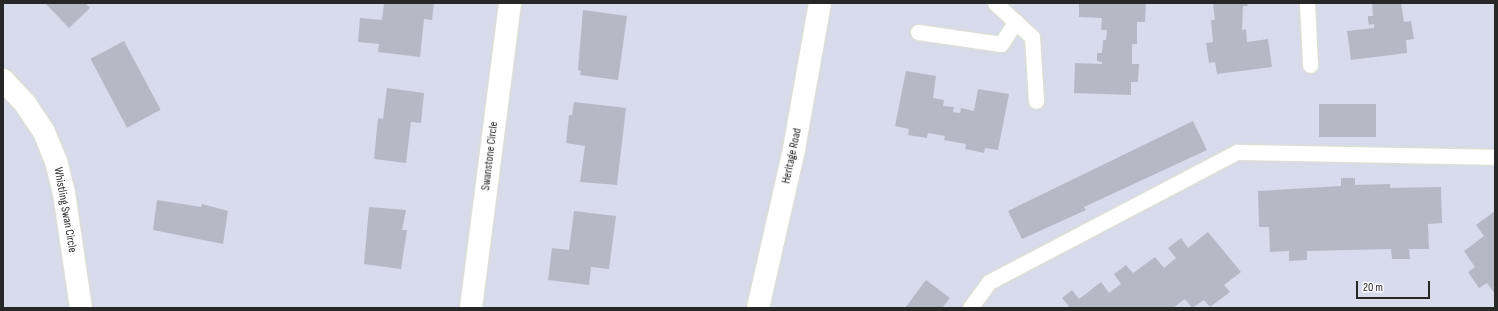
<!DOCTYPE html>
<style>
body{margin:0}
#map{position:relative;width:1498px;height:311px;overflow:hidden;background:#d7dbeb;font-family:"Sofia Sans Condensed",sans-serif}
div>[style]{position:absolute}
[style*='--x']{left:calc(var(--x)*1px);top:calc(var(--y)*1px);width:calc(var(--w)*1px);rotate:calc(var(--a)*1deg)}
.building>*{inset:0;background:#b6b9c5;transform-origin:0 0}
.roads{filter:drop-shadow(0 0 1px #e1e1cc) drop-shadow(0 0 1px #e1e1cc)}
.lane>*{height:15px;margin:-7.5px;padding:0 7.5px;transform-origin:7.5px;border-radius:7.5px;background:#fff}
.street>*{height:22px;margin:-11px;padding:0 11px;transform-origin:11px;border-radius:11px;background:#fff}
.secondary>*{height:22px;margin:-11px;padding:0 11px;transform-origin:11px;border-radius:11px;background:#fff}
span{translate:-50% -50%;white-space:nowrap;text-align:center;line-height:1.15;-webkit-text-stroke:3px #fff;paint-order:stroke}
.street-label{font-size:12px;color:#272727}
.frame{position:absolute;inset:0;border:4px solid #272727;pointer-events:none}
.scale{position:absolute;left:1356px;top:281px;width:74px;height:18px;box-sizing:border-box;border:2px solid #272727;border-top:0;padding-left:5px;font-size:12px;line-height:14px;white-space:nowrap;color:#272727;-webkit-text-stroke:3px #fff;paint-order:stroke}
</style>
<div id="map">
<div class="building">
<div style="clip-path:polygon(45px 3px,85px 3px,90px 8px,69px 28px)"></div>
<div style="clip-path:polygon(384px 3px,434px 3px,432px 20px,424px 19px,420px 57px,378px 52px,379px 44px,358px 42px,360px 18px,382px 20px)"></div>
<div style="clip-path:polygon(1079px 3px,1146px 3px,1145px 22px,1137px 22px,1137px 44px,1132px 44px,1132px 64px,1139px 64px,1138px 82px,1131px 82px,1131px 95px,1074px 93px,1075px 63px,1102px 64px,1102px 62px,1097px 61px,1097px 53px,1102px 53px,1103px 40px,1106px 40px,1107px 30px,1101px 30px,1102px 18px,1079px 17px)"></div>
<div style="clip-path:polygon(1213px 3px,1247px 3px,1248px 6px,1243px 6px,1242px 30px,1246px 29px,1247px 42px,1268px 39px,1272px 67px,1217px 74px,1215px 62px,1209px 63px,1206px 43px,1213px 42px,1211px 20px,1215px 20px)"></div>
<div style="clip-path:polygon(1372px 3px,1401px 3px,1404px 22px,1411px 21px,1414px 39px,1406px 40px,1407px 53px,1351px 60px,1347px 31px,1374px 28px,1374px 24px,1369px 25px,1368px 20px,1368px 16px,1373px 16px)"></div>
<div style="clip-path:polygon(583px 10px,627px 16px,618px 80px,580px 75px,581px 71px,578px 70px)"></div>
<div style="left:124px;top:41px;width:78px;height:38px;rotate:62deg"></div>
<div style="clip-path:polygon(906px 71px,936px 76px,933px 98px,944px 100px,943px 106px,954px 107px,953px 112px,960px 113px,961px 108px,974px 111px,978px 89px,1009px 94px,998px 150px,985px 148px,984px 153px,965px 149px,966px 144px,944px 140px,945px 136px,928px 133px,927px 138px,908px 135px,909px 129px,895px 126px)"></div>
<div style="clip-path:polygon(387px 88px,424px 93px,421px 123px,411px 122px,406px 163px,374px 159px,378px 118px,383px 119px)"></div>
<div style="clip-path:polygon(574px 102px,626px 108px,617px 185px,580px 182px,585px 146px,566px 143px,569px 115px,572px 115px)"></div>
<div style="left:1376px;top:104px;width:33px;height:57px;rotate:90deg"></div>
<div style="clip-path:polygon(1193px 121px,1207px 150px,1084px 207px,1086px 210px,1022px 239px,1008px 211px)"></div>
<div style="clip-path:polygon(1341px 178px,1355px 178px,1355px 185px,1390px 184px,1390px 188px,1441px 187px,1442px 223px,1428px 224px,1429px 249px,1409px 249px,1410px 259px,1392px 259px,1391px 249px,1307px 251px,1307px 260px,1289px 261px,1289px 251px,1270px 252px,1269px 227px,1259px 227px,1258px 191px,1341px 186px)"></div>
<div style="clip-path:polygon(157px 200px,201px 207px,202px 204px,228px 211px,223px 244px,153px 230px)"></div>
<div style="clip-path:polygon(369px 207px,406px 210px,402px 230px,407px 230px,401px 269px,364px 264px)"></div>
<div style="clip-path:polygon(574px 211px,616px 216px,609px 269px,591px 267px,589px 285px,548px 280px,552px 248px,569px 250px)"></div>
<div style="clip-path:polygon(1495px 211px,1495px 294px,1487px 283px,1479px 288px,1468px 272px,1475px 267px,1464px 251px,1484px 236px,1476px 225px)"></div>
<div style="clip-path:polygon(1208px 232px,1241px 272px,1224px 285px,1230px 292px,1210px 307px,1204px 300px,1192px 308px,1185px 299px,1173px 308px,1066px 308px,1069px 306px,1062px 298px,1072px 290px,1079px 299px,1101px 282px,1109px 293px,1121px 284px,1114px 274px,1126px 265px,1133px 273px,1155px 257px,1164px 268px,1176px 258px,1168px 248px,1181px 238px,1188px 248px)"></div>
<div style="clip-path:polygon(926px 280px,950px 298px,942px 308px,905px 308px)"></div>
</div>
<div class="roads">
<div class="lane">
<div style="--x:995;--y:3;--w:50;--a:42.6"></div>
<div style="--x:1032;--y:37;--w:64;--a:86.4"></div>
<div style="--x:1307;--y:3;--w:62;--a:87.2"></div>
<div style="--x:918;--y:32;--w:84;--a:8.2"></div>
<div style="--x:1001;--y:44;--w:27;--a:-57"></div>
<div style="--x:970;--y:308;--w:32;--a:-54"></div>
<div style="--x:989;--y:282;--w:280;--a:-27.7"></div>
<div style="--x:1237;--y:152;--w:258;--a:1.1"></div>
</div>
<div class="street">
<div style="--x:3;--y:80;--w:34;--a:47"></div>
<div style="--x:26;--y:105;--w:32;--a:56"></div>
<div style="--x:44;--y:132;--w:31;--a:68"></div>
<div style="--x:56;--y:161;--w:33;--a:76"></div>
<div style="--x:64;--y:193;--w:116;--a:81.6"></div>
<div style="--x:471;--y:308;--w:307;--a:-82.7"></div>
</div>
<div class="secondary">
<div style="--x:758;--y:308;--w:163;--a:-77.2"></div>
<div style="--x:794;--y:149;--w:148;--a:-79.9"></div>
</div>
</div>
<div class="street-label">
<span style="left:490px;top:156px;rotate:-83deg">Swanstone Circle</span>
<span style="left:792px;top:156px;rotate:-78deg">Heritage Road</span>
<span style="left:65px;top:210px;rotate:80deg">Whistling Swan Circle</span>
</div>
<div class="frame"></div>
<div class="scale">20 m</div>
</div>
